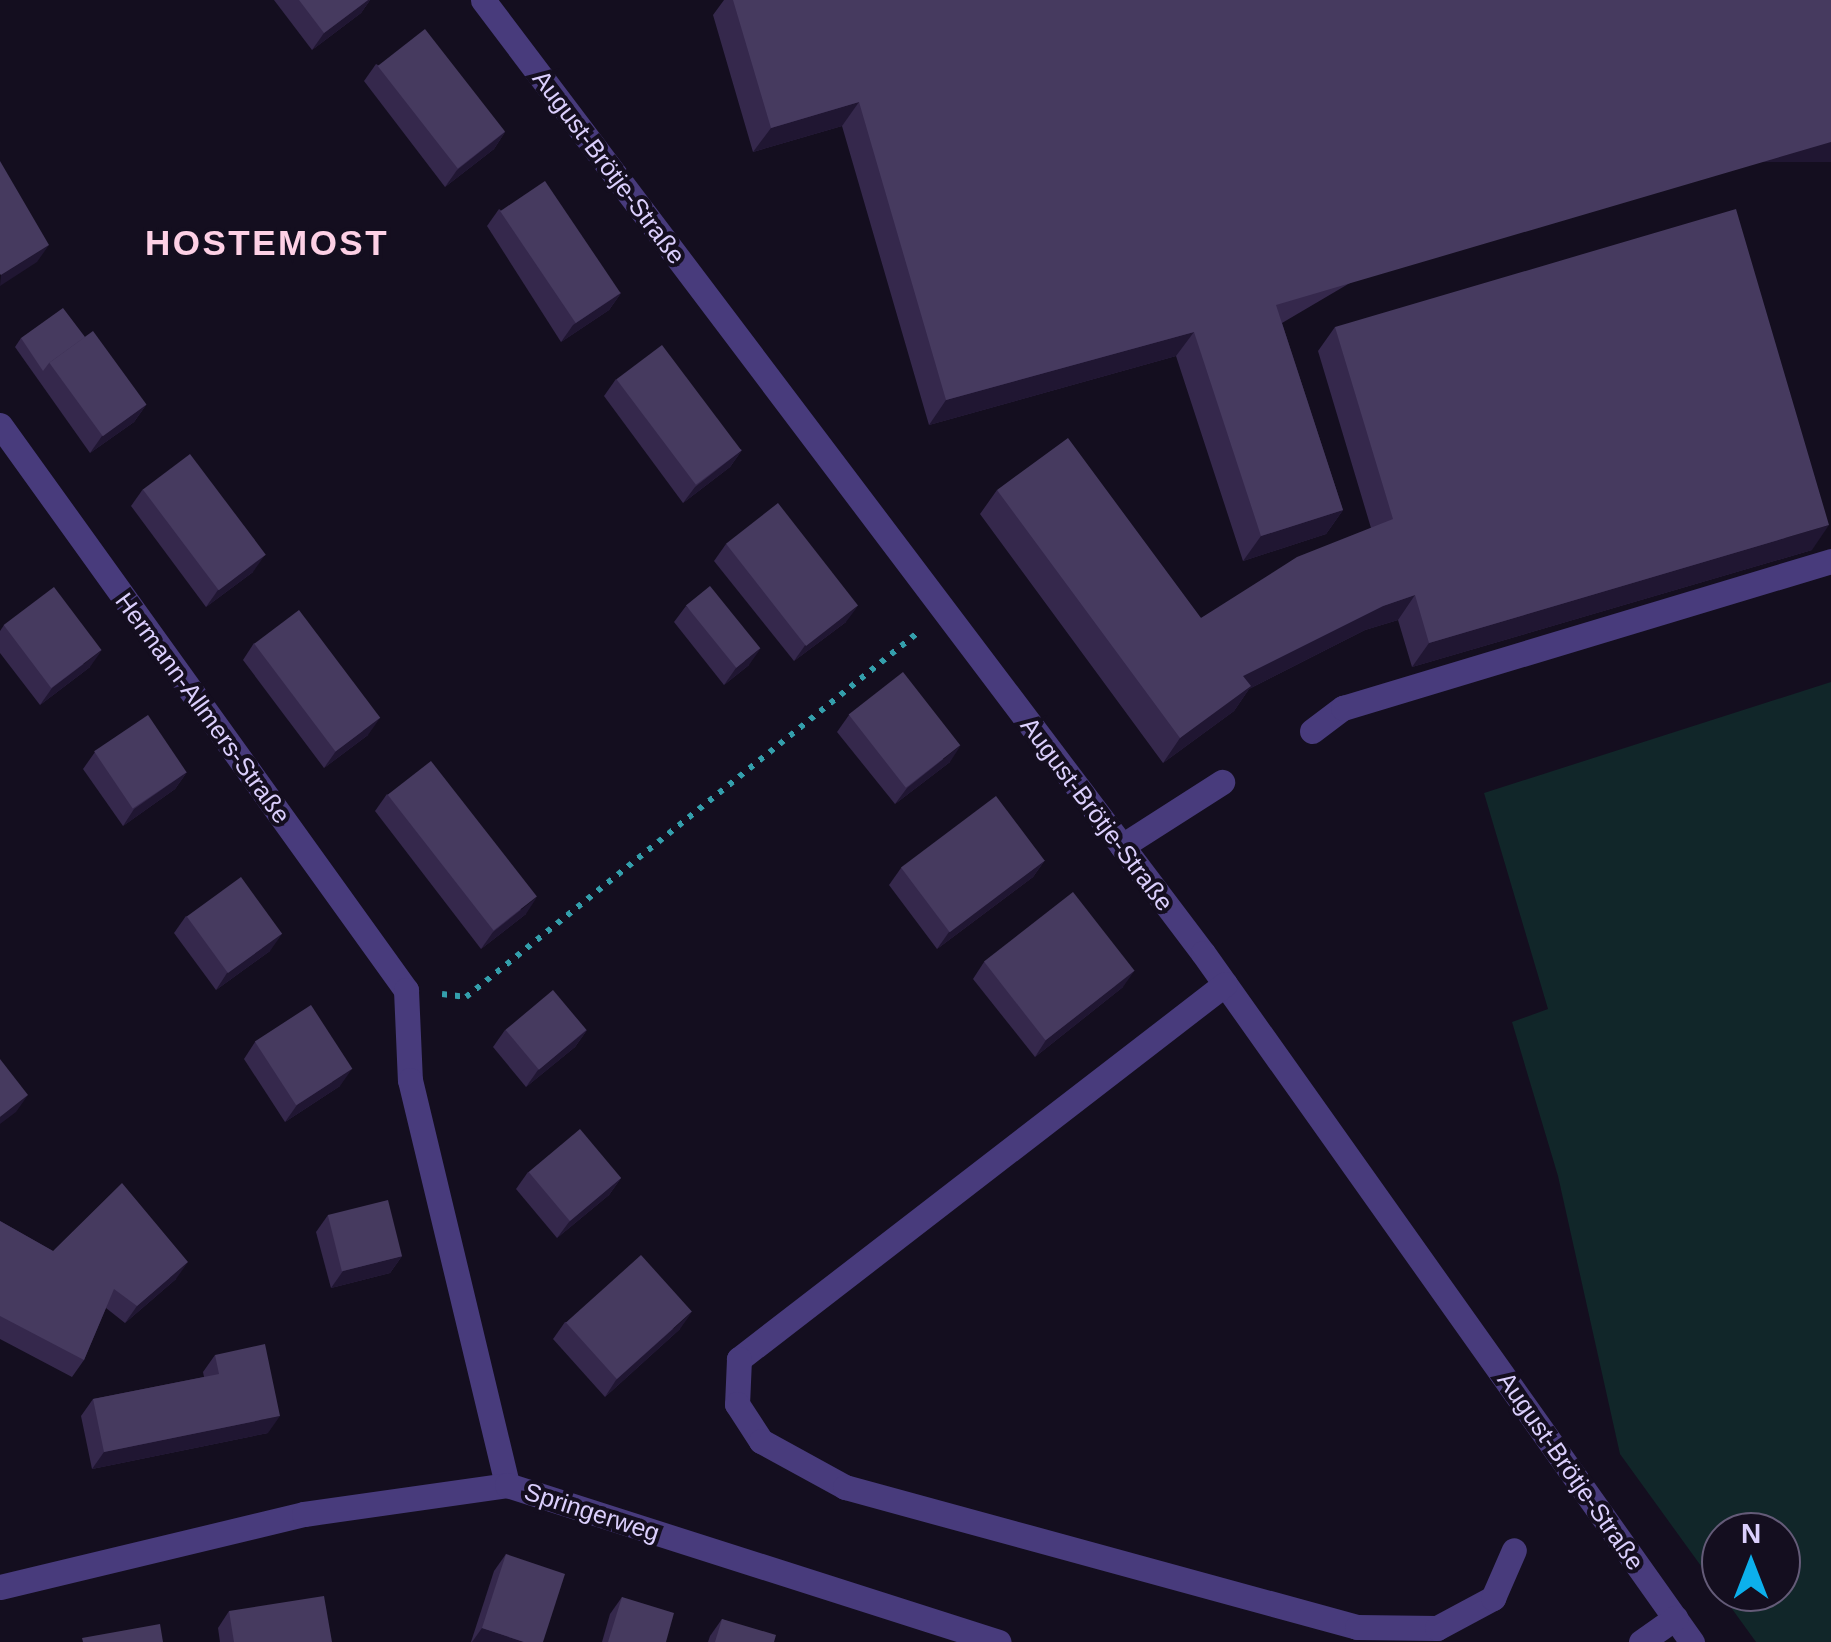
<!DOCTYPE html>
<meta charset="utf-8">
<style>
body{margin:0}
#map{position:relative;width:1831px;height:1642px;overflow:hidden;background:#140e1f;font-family:Helvetica,sans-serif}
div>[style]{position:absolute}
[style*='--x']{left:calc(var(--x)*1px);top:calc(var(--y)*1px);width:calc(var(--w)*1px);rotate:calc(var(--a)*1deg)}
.green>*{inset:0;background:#112629}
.path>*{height:6px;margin-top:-3px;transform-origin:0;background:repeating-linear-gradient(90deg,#349fac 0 5px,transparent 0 13px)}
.minor>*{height:25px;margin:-12.5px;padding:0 12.5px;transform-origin:12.5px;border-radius:12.5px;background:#483b7c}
.wall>*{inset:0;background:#35284c}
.shaded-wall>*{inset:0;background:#201632;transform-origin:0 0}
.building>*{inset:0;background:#463a5f;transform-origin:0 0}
span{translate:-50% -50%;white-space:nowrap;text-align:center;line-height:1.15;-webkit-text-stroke:8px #140e1f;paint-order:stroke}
.street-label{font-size:25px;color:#dbcffd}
.district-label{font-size:35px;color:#fdd0e5;font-weight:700;letter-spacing:2.5px}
.north{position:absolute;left:1701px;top:1512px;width:100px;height:100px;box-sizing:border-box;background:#140e1f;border:2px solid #645b78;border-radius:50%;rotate:0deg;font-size:28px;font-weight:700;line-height:40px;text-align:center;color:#dbcffd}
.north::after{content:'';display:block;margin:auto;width:35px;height:45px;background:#0cb0ec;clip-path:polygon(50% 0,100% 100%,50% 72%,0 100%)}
</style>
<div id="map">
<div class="green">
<div style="clip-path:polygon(evenodd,1831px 682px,1831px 1642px,1756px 1642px,1620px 1454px,1558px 1176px,1512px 1022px,1548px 1009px,1484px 793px,1831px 682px,1781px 1532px,1781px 1592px,1721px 1592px,1721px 1532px,1781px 1532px)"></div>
</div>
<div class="path">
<div style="--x:442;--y:994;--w:24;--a:7"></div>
<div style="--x:466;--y:997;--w:578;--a:-38.89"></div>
</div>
<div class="minor">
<div style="--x:483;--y:0;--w:1194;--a:52.93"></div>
<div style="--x:1203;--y:953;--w:845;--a:54.64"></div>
<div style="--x:0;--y:425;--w:696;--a:54.3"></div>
<div style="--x:406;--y:990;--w:90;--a:87.5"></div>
<div style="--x:410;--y:1080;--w:416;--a:76.5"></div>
<div style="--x:1312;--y:731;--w:39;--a:-37"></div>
<div style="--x:1343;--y:708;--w:510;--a:-16.76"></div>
<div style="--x:1122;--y:846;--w:119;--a:-32.6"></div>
<div style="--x:1225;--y:984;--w:614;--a:142.35"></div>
<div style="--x:739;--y:1359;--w:45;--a:92.5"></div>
<div style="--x:737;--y:1404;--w:44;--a:57"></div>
<div style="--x:761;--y:1441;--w:96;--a:28.7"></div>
<div style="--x:845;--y:1487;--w:531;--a:15.29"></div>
<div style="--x:1357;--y:1627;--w:80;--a:0.7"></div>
<div style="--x:1437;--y:1628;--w:64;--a:-28.2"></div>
<div style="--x:1493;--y:1598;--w:52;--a:-66.4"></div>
<div style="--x:0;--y:1587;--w:313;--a:-13.5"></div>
<div style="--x:304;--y:1514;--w:205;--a:-8.1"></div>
<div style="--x:507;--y:1485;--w:516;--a:17.7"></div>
<div style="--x:1641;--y:1642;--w:42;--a:-35.2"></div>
</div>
<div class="wall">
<div style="clip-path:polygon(274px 0,370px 0,361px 13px,312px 50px)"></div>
<div style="clip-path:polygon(724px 0,1831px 0,1282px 323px,1343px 510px,1326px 534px,1243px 561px,1176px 356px,929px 425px,842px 126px,753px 152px,713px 15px)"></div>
<div style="clip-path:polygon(376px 64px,505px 132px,494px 149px,445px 187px,364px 81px)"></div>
<div style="clip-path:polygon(499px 209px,621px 293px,609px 310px,561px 342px,487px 226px)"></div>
<div style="clip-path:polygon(1335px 327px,1812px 550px,1412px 667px,1398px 620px,1365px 630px,1249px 689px,1234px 711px,1163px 763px,980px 514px,997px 490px,1201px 618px,1371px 528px,1318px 351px)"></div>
<div style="clip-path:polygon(85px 337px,146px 405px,134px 422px,90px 453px,15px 347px,21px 338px)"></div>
<div style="clip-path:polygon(616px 379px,742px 450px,730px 467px,683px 503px,604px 396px)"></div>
<div style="clip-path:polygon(143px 489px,253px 572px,206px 607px,131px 506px)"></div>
<div style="clip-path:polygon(726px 544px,846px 622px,794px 661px,714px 561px)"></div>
<div style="clip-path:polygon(686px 606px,749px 665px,724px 685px,674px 622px)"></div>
<div style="clip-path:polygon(4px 625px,90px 667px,40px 705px,0 653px,0 631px)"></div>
<div style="clip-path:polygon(254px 643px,368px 735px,324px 768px,243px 660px)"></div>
<div style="clip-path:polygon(849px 715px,950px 762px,895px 804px,837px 732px)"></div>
<div style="clip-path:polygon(95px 752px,187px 772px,175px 789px,123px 826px,83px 769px)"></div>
<div style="clip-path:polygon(387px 794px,526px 914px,481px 949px,375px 811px)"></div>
<div style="clip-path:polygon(1045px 860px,1033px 877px,937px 949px,889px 885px,901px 868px)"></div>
<div style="clip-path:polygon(186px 916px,270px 951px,216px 990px,174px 933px)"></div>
<div style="clip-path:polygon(984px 962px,1123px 987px,1035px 1057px,973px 979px)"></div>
<div style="clip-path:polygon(505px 1030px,587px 1030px,575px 1047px,526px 1087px,493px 1047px)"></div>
<div style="clip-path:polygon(255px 1042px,340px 1086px,285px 1122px,244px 1059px)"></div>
<div style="clip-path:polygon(528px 1172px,621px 1178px,609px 1195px,557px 1238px,516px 1189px)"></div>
<div style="clip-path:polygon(328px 1215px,402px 1256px,390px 1273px,331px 1288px,316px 1232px)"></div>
<div style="clip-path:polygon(0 1221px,53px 1251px,176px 1279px,125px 1323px,106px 1308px,84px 1360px,72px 1377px,0 1339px)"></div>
<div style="clip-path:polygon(565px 1322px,680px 1329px,605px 1397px,553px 1339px)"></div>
<div style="clip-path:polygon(215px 1355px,268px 1433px,92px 1469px,81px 1416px,93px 1399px,204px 1377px,203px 1372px)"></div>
<div style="clip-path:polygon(506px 1554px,543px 1642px,471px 1642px,494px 1571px)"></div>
<div style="clip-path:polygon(622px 1597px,666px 1642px,602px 1642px,610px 1614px)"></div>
<div style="clip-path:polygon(229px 1611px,332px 1642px,220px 1642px,218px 1628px)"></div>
<div style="clip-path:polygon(722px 1619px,774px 1642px,708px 1642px,710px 1636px)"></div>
</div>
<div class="shaded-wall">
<div style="clip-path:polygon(368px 0,370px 0,361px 13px,312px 50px,324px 33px)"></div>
<div style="clip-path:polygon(859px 102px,842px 126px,753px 152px,771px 128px)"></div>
<div style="clip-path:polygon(505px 132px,494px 149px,445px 187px,457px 170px)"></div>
<div style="left:1831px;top:142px;width:20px;height:578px;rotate:90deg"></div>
<div style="clip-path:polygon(49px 245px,37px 262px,0 286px,1px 275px)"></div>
<div style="clip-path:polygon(621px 293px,609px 310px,561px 342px,573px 325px)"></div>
<div style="clip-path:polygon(1194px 332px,1176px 356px,929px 425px,946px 400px)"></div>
<div style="clip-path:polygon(146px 405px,134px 422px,90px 453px,102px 436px)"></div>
<div style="clip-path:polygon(742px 450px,730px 467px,683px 503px,695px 487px)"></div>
<div style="clip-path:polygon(1343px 510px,1326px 534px,1243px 561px,1261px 536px)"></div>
<div style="clip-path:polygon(1829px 525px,1812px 550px,1412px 667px,1429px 643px)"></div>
<div style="clip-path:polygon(265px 555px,253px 572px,206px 607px,218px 590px)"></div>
<div style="clip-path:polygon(1415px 595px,1398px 620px,1365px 630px,1249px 689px,1234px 711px,1163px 763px,1180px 738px,1243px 676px,1383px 606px)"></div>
<div style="clip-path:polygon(858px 606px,846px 622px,794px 661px,806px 644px)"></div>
<div style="clip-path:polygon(761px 648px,749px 665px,724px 685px,736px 668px)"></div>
<div style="clip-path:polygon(102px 650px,90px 667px,40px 705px,52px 688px)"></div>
<div style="clip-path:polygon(380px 718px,368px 735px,324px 768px,336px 751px)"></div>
<div style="clip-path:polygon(961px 745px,950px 762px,895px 804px,907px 788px)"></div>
<div style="clip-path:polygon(187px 772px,175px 789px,123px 826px,134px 809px)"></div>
<div style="clip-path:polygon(1045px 860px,1033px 877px,937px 949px,949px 932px)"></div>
<div style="clip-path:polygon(537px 897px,526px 914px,481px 949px,493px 932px)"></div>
<div style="clip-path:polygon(282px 934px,270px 951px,216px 990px,227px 973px)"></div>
<div style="clip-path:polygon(1135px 970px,1123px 987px,1035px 1057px,1046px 1040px)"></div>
<div style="clip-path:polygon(587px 1030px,575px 1047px,526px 1087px,538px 1070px)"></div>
<div style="clip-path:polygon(352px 1069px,340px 1086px,285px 1122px,297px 1105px)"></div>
<div style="clip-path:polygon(28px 1095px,16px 1112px,0 1124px,0 1117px)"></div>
<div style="clip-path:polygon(621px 1178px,609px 1195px,557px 1238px,569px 1222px)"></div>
<div style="clip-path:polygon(402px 1256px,390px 1273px,331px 1288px,343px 1271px)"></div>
<div style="clip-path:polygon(188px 1262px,176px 1279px,125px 1323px,137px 1306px)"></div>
<div style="clip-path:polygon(692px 1312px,680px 1329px,605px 1397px,616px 1380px)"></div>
<div style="clip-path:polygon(280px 1416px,268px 1433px,92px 1469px,104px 1452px)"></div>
<div style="clip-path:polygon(482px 1628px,524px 1642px,472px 1642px)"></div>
</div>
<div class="building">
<div style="clip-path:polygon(299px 0,368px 0,324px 33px)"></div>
<div style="clip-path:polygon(733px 0,1831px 0,1831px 142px,1276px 305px,1343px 510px,1261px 536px,1194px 332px,946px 400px,859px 102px,771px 128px)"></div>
<div style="left:425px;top:29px;width:130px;height:60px;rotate:52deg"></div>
<div style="clip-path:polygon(0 161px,49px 245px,1px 275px,0 274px)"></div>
<div style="left:545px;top:181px;width:135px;height:54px;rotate:56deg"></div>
<div style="clip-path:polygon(1736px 209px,1829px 525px,1429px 643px,1415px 595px,1383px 606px,1243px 676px,1251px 686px,1180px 738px,997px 490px,1068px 438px,1201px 618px,1297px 557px,1393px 519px,1335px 327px)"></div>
<div style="clip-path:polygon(63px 308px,85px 337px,49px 363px,43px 371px,21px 338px)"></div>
<div style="left:93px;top:331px;width:91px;height:54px;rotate:54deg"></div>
<div style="left:662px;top:345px;width:132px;height:57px;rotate:53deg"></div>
<div style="left:190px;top:454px;width:126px;height:59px;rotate:53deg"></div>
<div style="left:778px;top:503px;width:130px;height:66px;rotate:52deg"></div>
<div style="left:710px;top:586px;width:80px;height:31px;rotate:51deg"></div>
<div style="left:54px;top:587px;width:79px;height:63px;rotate:53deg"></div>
<div style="left:299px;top:610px;width:135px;height:56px;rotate:53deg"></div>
<div style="left:903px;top:672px;width:93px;height:69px;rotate:52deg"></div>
<div style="left:148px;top:715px;width:69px;height:65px;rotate:56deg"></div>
<div style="left:431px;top:761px;width:172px;height:55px;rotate:52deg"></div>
<div style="left:996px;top:796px;width:81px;height:119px;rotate:53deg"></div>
<div style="left:241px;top:877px;width:70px;height:67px;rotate:54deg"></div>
<div style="left:1073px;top:892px;width:100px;height:113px;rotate:52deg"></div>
<div style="left:553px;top:990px;width:52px;height:62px;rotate:50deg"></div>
<div style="left:311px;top:1005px;width:76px;height:67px;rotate:57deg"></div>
<div style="clip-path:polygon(0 1059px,28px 1095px,0 1117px)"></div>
<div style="left:580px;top:1129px;width:64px;height:67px;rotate:50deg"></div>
<div style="clip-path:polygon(122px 1183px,188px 1262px,137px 1306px,114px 1289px,84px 1360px,0 1316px,0 1221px,53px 1251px)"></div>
<div style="left:388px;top:1200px;width:58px;height:62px;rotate:76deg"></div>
<div style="left:641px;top:1255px;width:76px;height:101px;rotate:48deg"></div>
<div style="clip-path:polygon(265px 1344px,280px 1416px,104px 1452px,93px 1399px,219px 1374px,215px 1355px)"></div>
<div style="clip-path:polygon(506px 1554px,565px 1574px,543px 1642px,524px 1642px,482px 1628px)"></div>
<div style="clip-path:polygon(324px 1596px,332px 1642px,234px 1642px,229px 1611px)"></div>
<div style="clip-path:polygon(622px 1597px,674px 1613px,666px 1642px,608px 1642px)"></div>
<div style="clip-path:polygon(722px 1619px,776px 1635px,774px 1642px,715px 1642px)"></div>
<div style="clip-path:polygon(160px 1624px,163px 1642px,83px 1642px,82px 1638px)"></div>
</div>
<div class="street-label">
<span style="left:609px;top:167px;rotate:53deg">August-Brötje-Straße</span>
<span style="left:203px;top:708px;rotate:54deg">Hermann-Allmers-Straße</span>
<span style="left:1097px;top:814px;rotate:53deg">August-Brötje-Straße</span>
<span style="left:1571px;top:1471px;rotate:55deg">August-Brötje-Straße</span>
<span style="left:592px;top:1512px;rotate:18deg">Springerweg</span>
</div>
<div class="district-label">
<span style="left:267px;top:243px">HOSTEMOST</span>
</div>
<div class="north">N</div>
</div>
